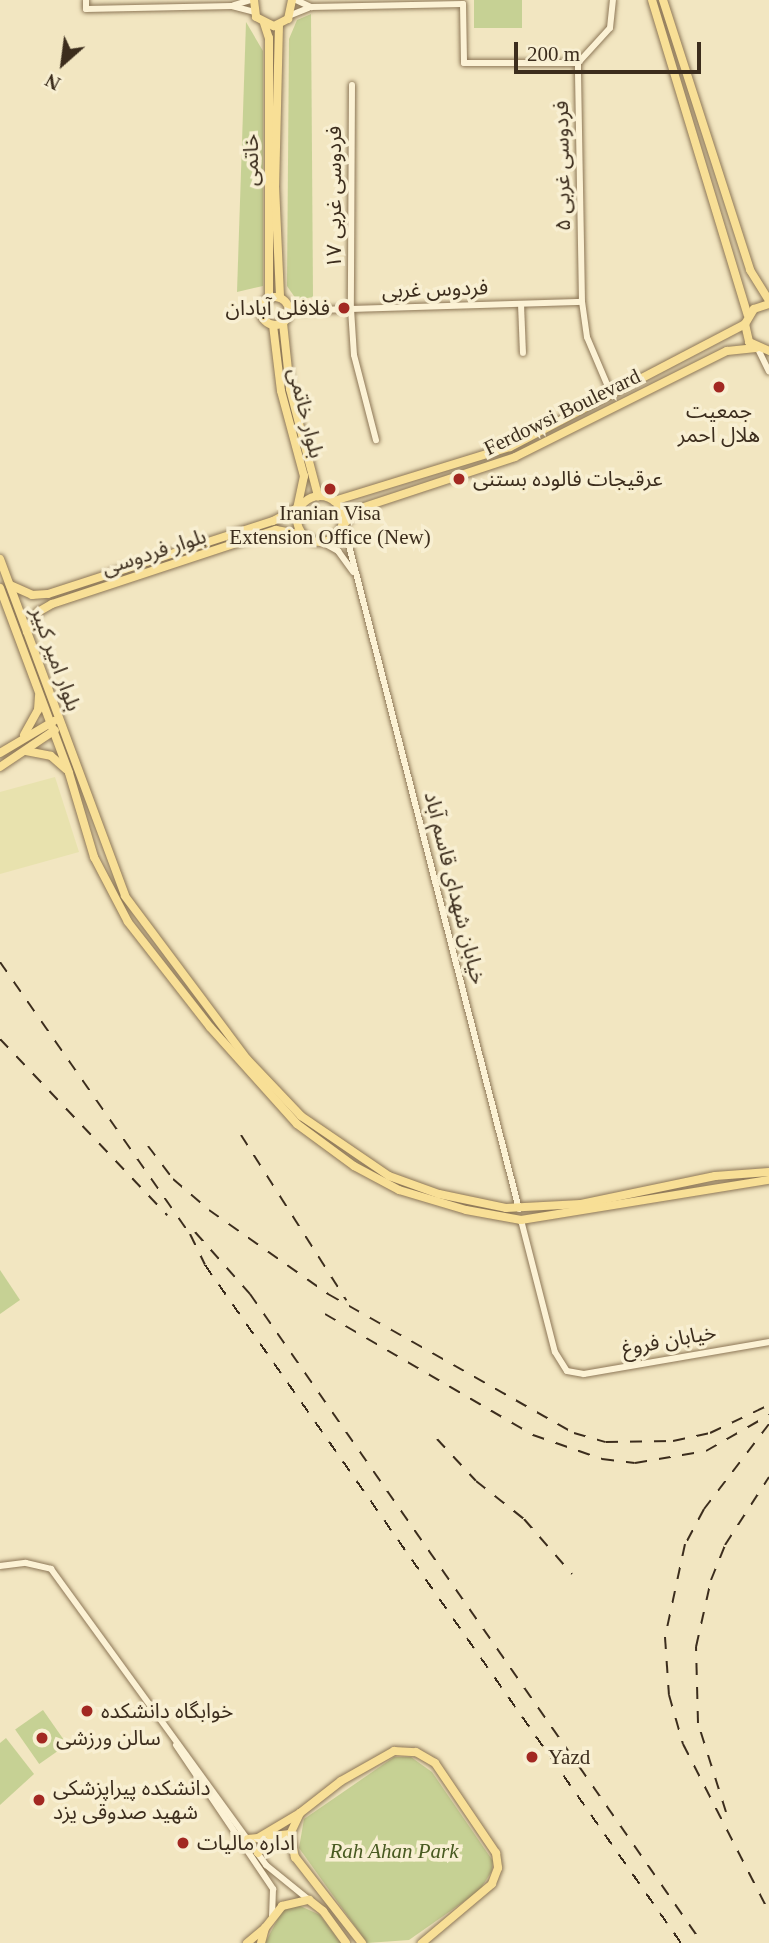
<!DOCTYPE html>
<meta charset="utf-8">
<style>
body{margin:0}
#map{position:relative;width:769px;height:1943px;overflow:hidden;background:#f2e6c1;font-family:"Times New Roman","Noto Sans Arabic",serif}
div>[style]{position:absolute}
[style*='--x']{left:calc(var(--x)*1px);top:calc(var(--y)*1px);width:calc(var(--w)*1px);rotate:calc(var(--a)*1deg)}
.farmland>*{inset:0;background:#e8e2ae}
.green>*{inset:0;background:#c6d194;transform-origin:0 0}
.roads{filter:drop-shadow(0 0 2px #8d7757) drop-shadow(0 0 2px #8d7757)}
.minor>*{height:6px;margin:-3px;padding:0 3px;transform-origin:3px;border-radius:3px;background:#fcf2d5}
.major>*{height:8px;margin:-4px;padding:0 4px;transform-origin:4px;border-radius:4px;background:#f8df96}
.major>.ring{margin:-4px;padding:0;box-sizing:content-box;background:none;border:8px solid #f8df96;border-radius:50%}
.rail>*{height:2px;margin-top:-1px;transform-origin:0;background:repeating-linear-gradient(90deg,#3c2d1d 0 12px,transparent 0 24px)}
.dots>*{width:19px;height:19px;translate:-50% -50%;box-sizing:border-box;border:4px solid #f8efd2;border-radius:50%}
span{translate:-50% -50%;white-space:nowrap;text-align:center;line-height:1.15;-webkit-text-stroke:7px #f8efd2;paint-order:stroke}
.street-label{font-size:21px;color:#3c2d1d}
.poi-label{font-size:21px;color:#3c2d1d}
.right{translate:-100% -50%;text-align:right}
.left{translate:0 -50%;text-align:left}
.park-label{font-size:21px;color:#485a21;font-style:italic}
.north{position:absolute;left:28px;top:28px;width:70px;height:70px;-webkit-text-stroke:5px #f8efd2;paint-order:stroke;rotate:208deg;font-size:19px;font-weight:700;line-height:28px;text-align:center;color:#3c2d1d}
.north::after{content:'';display:block;margin:auto;width:24px;height:32px;background:#3c2d1d;clip-path:polygon(50% 0,100% 100%,50% 72%,0 100%)}
.scale{position:absolute;left:514px;top:42px;width:187px;height:32px;box-sizing:border-box;border:4px solid #3c2d1d;border-top:0;padding-left:9px;font-size:21px;line-height:24px;white-space:nowrap;color:#3c2d1d;-webkit-text-stroke:5px #f8efd2;paint-order:stroke}
</style>
<div id="map">
<div class="farmland">
<div style="clip-path:polygon(55px 777px,79px 852px,0 874px,0 792px)"></div>
</div>
<div class="green">
<div style="left:474px;top:0;width:48px;height:28px"></div>
<div style="clip-path:polygon(311px 14px,313px 297px,302px 299px,296px 299px,287px 286px,289px 39px,297px 20px)"></div>
<div style="clip-path:polygon(246px 22px,263px 51px,263px 286px,237px 292px)"></div>
<div style="clip-path:polygon(0 1270px,20px 1300px,0 1314px)"></div>
<div style="left:43px;top:1710px;width:42px;height:34px;rotate:55deg"></div>
<div style="clip-path:polygon(6px 1738px,34px 1774px,0 1805px,0 1743px)"></div>
<div style="clip-path:polygon(394px 1757px,411px 1757px,432px 1772px,493px 1861px,492px 1871px,479px 1891px,409px 1940px,367px 1943px,299px 1848px,304px 1819px)"></div>
<div style="clip-path:polygon(296px 1904px,320px 1915px,341px 1943px,265px 1943px,283px 1909px)"></div>
</div>
<div class="roads">
<div class="minor">
<div style="--x:86;--y:0;--w:9;--a:90"></div>
<div style="--x:86;--y:9;--w:146;--a:-1.2"></div>
<div style="--x:232;--y:6;--w:23;--a:15"></div>
<div style="--x:296;--y:0;--w:17;--a:25"></div>
<div style="--x:311;--y:7;--w:152;--a:-1.1"></div>
<div style="--x:463;--y:4;--w:59;--a:89"></div>
<div style="--x:464;--y:63;--w:114;--a:0"></div>
<div style="--x:234;--y:5;--w:17;--a:-17"></div>
<div style="--x:291;--y:15;--w:18;--a:-22"></div>
<div style="--x:352;--y:85;--w:224;--a:90.3"></div>
<div style="--x:351;--y:309;--w:46;--a:86.3"></div>
<div style="--x:354;--y:355;--w:88;--a:75.5"></div>
<div style="--x:521;--y:304;--w:49;--a:87.7"></div>
<div style="--x:289;--y:311;--w:293;--a:-1.8"></div>
<div style="--x:758;--y:349;--w:25;--a:64"></div>
<div style="--x:612;--y:396;--w:64;--a:-113"></div>
<div style="--x:587;--y:337;--w:35;--a:-98"></div>
<div style="--x:582;--y:302;--w:231;--a:-91"></div>
<div style="--x:578;--y:71;--w:8;--a:-90"></div>
<div style="--x:578;--y:63;--w:47;--a:-47.6"></div>
<div style="--x:610;--y:28;--w:28;--a:-84"></div>
<div style="--x:344;--y:526;--w:705;--a:75.63"></div>
<div style="--x:320;--y:541;--w:21;--a:29"></div>
<div style="--x:338;--y:551;--w:26;--a:54"></div>
<div style="--x:521;--y:1220;--w:136;--a:75.6"></div>
<div style="--x:555;--y:1352;--w:22;--a:58"></div>
<div style="--x:567;--y:1371;--w:17;--a:10"></div>
<div style="--x:584;--y:1374;--w:188;--a:-9.8"></div>
<div style="--x:0;--y:1566;--w:26;--a:-7"></div>
<div style="--x:26;--y:1563;--w:26;--a:13"></div>
<div style="--x:51;--y:1569;--w:366;--a:54"></div>
<div style="--x:266;--y:1865;--w:55;--a:39.1"></div>
<div style="--x:176;--y:1745;--w:174;--a:56"></div>
<div style="--x:273;--y:1889;--w:27;--a:92"></div>
</div>
<div class="major">
<div style="--x:254;--y:0;--w:17;--a:83"></div>
<div style="--x:256;--y:17;--w:20;--a:27"></div>
<div style="--x:274;--y:26;--w:16;--a:-27"></div>
<div style="--x:288;--y:19;--w:19;--a:-78"></div>
<div style="--x:652;--y:0;--w:329;--a:73.1"></div>
<div style="--x:663;--y:0;--w:284;--a:72.1"></div>
<div style="--x:750;--y:270;--w:36;--a:58"></div>
<div style="--x:264;--y:23;--w:16;--a:72"></div>
<div style="--x:269;--y:38;--w:260;--a:90"></div>
<div style="--x:279;--y:25;--w:161;--a:91.4"></div>
<div style="--x:275;--y:186;--w:112;--a:87.4"></div>
<div class="ring" style="left:261px;top:297px;width:20px;height:20px"></div>
<div style="--x:769;--y:304;--w:16;--a:162"></div>
<div style="--x:754;--y:309;--w:17;--a:121"></div>
<div style="--x:745;--y:324;--w:18;--a:77"></div>
<div style="--x:749;--y:342;--w:22;--a:24"></div>
<div style="--x:283;--y:323;--w:66;--a:83.9"></div>
<div style="--x:290;--y:389;--w:111;--a:75.3"></div>
<div style="--x:273;--y:325;--w:66;--a:83.1"></div>
<div style="--x:281;--y:391;--w:88;--a:74.9"></div>
<div style="--x:304;--y:476;--w:33;--a:102"></div>
<div class="ring" style="left:297px;top:496px;width:38px;height:38px"></div>
<div style="--x:334;--y:501;--w:184;--a:-17.1"></div>
<div style="--x:510;--y:447;--w:265;--a:-27.6"></div>
<div style="--x:345;--y:523;--w:19;--a:-47"></div>
<div style="--x:358;--y:509;--w:165;--a:-18.3"></div>
<div style="--x:515;--y:457;--w:237;--a:-26.6"></div>
<div style="--x:727;--y:351;--w:29;--a:-6"></div>
<div style="--x:0;--y:559;--w:359;--a:69.6"></div>
<div style="--x:125;--y:896;--w:204;--a:53.2"></div>
<div style="--x:247;--y:1059;--w:79;--a:46.5"></div>
<div style="--x:301;--y:1116;--w:107;--a:34.3"></div>
<div style="--x:389;--y:1176;--w:53;--a:19.8"></div>
<div style="--x:439;--y:1194;--w:68;--a:11.8"></div>
<div style="--x:506;--y:1208;--w:75;--a:-3.1"></div>
<div style="--x:581;--y:1204;--w:137;--a:-11.8"></div>
<div style="--x:715;--y:1176;--w:54;--a:-4.2"></div>
<div style="--x:10;--y:585;--w:24;--a:24"></div>
<div style="--x:32;--y:595;--w:16;--a:-4"></div>
<div style="--x:48;--y:594;--w:237;--a:-18"></div>
<div style="--x:273;--y:521;--w:26;--a:-28"></div>
<div style="--x:0;--y:588;--w:197;--a:69.5"></div>
<div style="--x:69;--y:773;--w:88;--a:73.4"></div>
<div style="--x:94;--y:857;--w:73;--a:62.4"></div>
<div style="--x:128;--y:922;--w:133;--a:52"></div>
<div style="--x:210;--y:1027;--w:130;--a:48.1"></div>
<div style="--x:297;--y:1124;--w:71;--a:36.4"></div>
<div style="--x:354;--y:1166;--w:51;--a:28.1"></div>
<div style="--x:399;--y:1190;--w:70;--a:16.6"></div>
<div style="--x:466;--y:1210;--w:56;--a:10.3"></div>
<div style="--x:521;--y:1220;--w:251;--a:-9.2"></div>
<div style="--x:27;--y:632;--w:23;--a:-61"></div>
<div style="--x:38;--y:612;--w:16;--a:-30"></div>
<div style="--x:52;--y:604;--w:236;--a:-18.3"></div>
<div style="--x:276;--y:530;--w:28;--a:10"></div>
<div style="--x:24;--y:735;--w:29;--a:-61"></div>
<div style="--x:38;--y:710;--w:14;--a:-86"></div>
<div style="--x:26;--y:751;--w:25;--a:11"></div>
<div style="--x:51;--y:756;--w:20;--a:41"></div>
<div style="--x:0;--y:753;--w:63;--a:-30.7"></div>
<div style="--x:0;--y:767;--w:66;--a:-33.9"></div>
<div style="--x:300;--y:1813;--w:23;--a:115"></div>
<div style="--x:290;--y:1834;--w:24;--a:78"></div>
<div style="--x:295;--y:1857;--w:109;--a:52.1"></div>
<div style="--x:248;--y:1839;--w:10;--a:-6"></div>
<div style="--x:258;--y:1838;--w:49;--a:-30.8"></div>
<div style="--x:300;--y:1813;--w:52;--a:-38"></div>
<div style="--x:341;--y:1781;--w:61;--a:-29.5"></div>
<div style="--x:394;--y:1751;--w:22;--a:3"></div>
<div style="--x:416;--y:1752;--w:22;--a:30"></div>
<div style="--x:435;--y:1763;--w:109;--a:55.9"></div>
<div style="--x:496;--y:1853;--w:15;--a:82"></div>
<div style="--x:498;--y:1868;--w:17;--a:111"></div>
<div style="--x:492;--y:1884;--w:92;--a:139.9"></div>
<div style="--x:258;--y:1853;--w:23;--a:-49"></div>
<div style="--x:273;--y:1836;--w:17;--a:-7"></div>
<div style="--x:247;--y:1943;--w:23;--a:-40"></div>
<div style="--x:261;--y:1943;--w:16;--a:-75"></div>
<div style="--x:265;--y:1928;--w:28;--a:-52"></div>
<div style="--x:282;--y:1906;--w:28;--a:-13"></div>
<div style="--x:309;--y:1900;--w:18;--a:38"></div>
<div style="--x:323;--y:1911;--w:39;--a:54"></div>
</div>
</div>
<div class="rail">
<div style="--x:0;--y:962;--w:332;--a:55.1"></div>
<div style="--x:190;--y:1234;--w:34;--a:64"></div>
<div style="--x:205;--y:1265;--w:828;--a:54.93"></div>
<div style="--x:0;--y:1039;--w:243;--a:46.5"></div>
<div style="--x:241;--y:1135;--w:196;--a:57.5"></div>
<div style="--x:148;--y:1146;--w:41;--a:52.9"></div>
<div style="--x:173;--y:1179;--w:48;--a:40.7"></div>
<div style="--x:209;--y:1210;--w:146;--a:35.2"></div>
<div style="--x:328;--y:1294;--w:283;--a:29.5"></div>
<div style="--x:574;--y:1433;--w:33;--a:16"></div>
<div style="--x:606;--y:1442;--w:67;--a:-0.9"></div>
<div style="--x:673;--y:1441;--w:38;--a:-12"></div>
<div style="--x:710;--y:1433;--w:65;--a:-25.4"></div>
<div style="--x:195;--y:1232;--w:83;--a:48.4"></div>
<div style="--x:250;--y:1294;--w:791;--a:55.14"></div>
<div style="--x:325;--y:1314;--w:241;--a:30.2"></div>
<div style="--x:533;--y:1435;--w:73;--a:19.2"></div>
<div style="--x:602;--y:1459;--w:33;--a:7"></div>
<div style="--x:635;--y:1463;--w:72;--a:-9.6"></div>
<div style="--x:706;--y:1451;--w:73;--a:-29.7"></div>
<div style="--x:769;--y:1424;--w:107;--a:127.4"></div>
<div style="--x:704;--y:1509;--w:40;--a:118"></div>
<div style="--x:685;--y:1544;--w:95;--a:102.1"></div>
<div style="--x:665;--y:1637;--w:58;--a:86.1"></div>
<div style="--x:669;--y:1695;--w:51;--a:74.1"></div>
<div style="--x:683;--y:1744;--w:189;--a:62.9"></div>
<div style="--x:437;--y:1439;--w:57;--a:47.1"></div>
<div style="--x:476;--y:1481;--w:61;--a:38.4"></div>
<div style="--x:524;--y:1519;--w:73;--a:48.9"></div>
<div style="--x:726;--y:1812;--w:93;--a:-107.5"></div>
<div style="--x:698;--y:1723;--w:76;--a:-91.5"></div>
<div style="--x:696;--y:1647;--w:69;--a:-77.4"></div>
<div style="--x:711;--y:1580;--w:38;--a:-68"></div>
<div style="--x:725;--y:1545;--w:81;--a:-57.1"></div>
</div>
<div class="dots">
<div style="left:344px;top:308px;background:#a22822"></div>
<div style="left:719px;top:387px;background:#a22822"></div>
<div style="left:459px;top:479px;background:#a22822"></div>
<div style="left:330px;top:489px;background:#a22822"></div>
<div style="left:87px;top:1711px;background:#a22822"></div>
<div style="left:42px;top:1738px;background:#a22822"></div>
<div style="left:532px;top:1757px;background:#a22822"></div>
<div style="left:39px;top:1800px;background:#a22822"></div>
<div style="left:183px;top:1843px;background:#a22822"></div>
</div>
<div class="street-label">
<span style="left:251px;top:160px;rotate:-90deg">خاتمی</span>
<span style="left:562px;top:166px;rotate:-91deg">فردوسی غربی ۵</span>
<span style="left:334px;top:197px;rotate:-90deg">فردوسی غربی ۱۷</span>
<span style="left:435px;top:289px;rotate:-2deg">فردوس غربی</span>
<span style="left:562px;top:412px;rotate:-26deg">Ferdowsi Boulevard</span>
<span style="left:306px;top:413px;rotate:76deg">بلوار خاتمی</span>
<span style="left:154px;top:552px;rotate:-18deg">بلوار فردوسی</span>
<span style="left:56px;top:659px;rotate:70deg">بلوار امیر کبیر</span>
<span style="left:455px;top:888px;rotate:76deg">خیابان شهدای قاسم آباد</span>
<span style="left:669px;top:1340px;rotate:-10deg">خیابان فروغ</span>
</div>
<div class="poi-label">
<span class="right" style="left:330px;top:308px">فلافلی آبادان</span>
<span style="left:719px;top:423px">جمعیت<br>هلال احمر</span>
<span class="left" style="left:473px;top:479px">عرقیجات فالوده بستنی</span>
<span style="left:330px;top:525px">Iranian Visa<br>Extension Office (New)</span>
<span class="left" style="left:101px;top:1711px">خوابگاه دانشکده</span>
<span class="left" style="left:56px;top:1738px">سالن ورزشی</span>
<span class="left" style="left:548px;top:1757px">Yazd</span>
<span class="left" style="left:53px;top:1800px">دانشکده پیراپزشکی<br>شهید صدوقی یزد</span>
<span class="left" style="left:197px;top:1843px">اداره مالیات</span>
</div>
<div class="park-label">
<span style="left:394px;top:1851px">Rah Ahan Park</span>
</div>
<div class="north">N</div>
<div class="scale">200 m</div>
</div>
